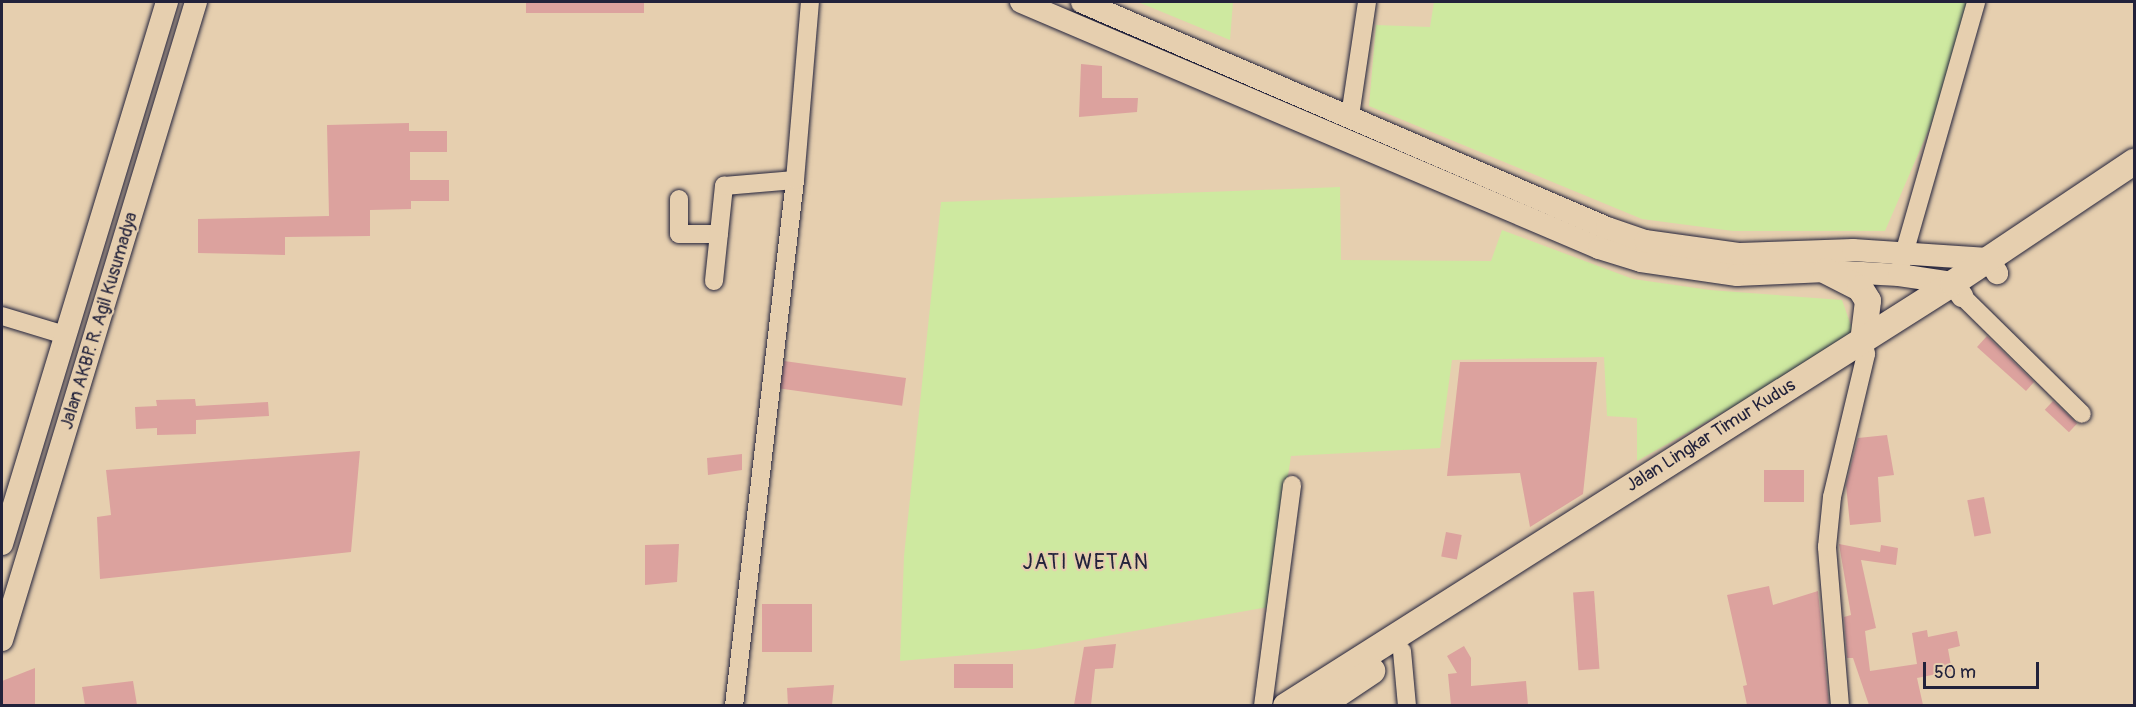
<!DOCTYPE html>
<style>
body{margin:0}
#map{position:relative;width:2136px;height:707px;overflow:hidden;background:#e6cfaf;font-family:Pangolin,sans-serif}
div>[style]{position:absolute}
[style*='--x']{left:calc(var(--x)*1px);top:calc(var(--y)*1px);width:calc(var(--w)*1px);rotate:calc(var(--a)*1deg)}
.green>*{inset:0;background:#cee9a0}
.building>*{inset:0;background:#dca29e;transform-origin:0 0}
.roads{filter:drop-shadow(0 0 2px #22223b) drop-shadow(0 0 2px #22223b)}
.minor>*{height:18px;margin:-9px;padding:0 9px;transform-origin:9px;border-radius:9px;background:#e6cfaf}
.major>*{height:22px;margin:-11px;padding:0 11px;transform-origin:11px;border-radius:11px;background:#e6cfaf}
.highway>*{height:26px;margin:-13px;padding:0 13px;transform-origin:13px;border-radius:13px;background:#e6cfaf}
span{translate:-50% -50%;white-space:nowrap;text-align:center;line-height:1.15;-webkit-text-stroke:4.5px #e6cfaf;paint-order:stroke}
.street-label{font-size:18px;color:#22223b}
.quarter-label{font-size:21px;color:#22223b;letter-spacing:1.5px}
.frame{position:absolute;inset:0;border:3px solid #22223b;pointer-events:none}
.scale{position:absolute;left:1923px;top:662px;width:116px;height:27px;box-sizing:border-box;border:3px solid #22223b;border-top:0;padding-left:8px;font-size:18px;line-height:21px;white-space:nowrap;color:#22223b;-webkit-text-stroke:4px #e6cfaf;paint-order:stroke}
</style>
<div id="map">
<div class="green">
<div style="clip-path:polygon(1138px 2px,1233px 2px,1230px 40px)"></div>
<div style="clip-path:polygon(1434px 2px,1968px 2px,1932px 122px,1885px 231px,1733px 231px,1642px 219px,1369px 106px,1376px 25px,1430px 27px)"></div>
<div style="clip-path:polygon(1340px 187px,1341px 260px,1491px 261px,1502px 230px,1633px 279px,1710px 290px,1842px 300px,1854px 334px,1781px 380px,1637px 461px,1637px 418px,1607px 416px,1604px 357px,1452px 360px,1440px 448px,1291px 456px,1268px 607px,1034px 649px,900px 661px,904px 556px,941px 202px)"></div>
</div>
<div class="building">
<div style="left:526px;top:2px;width:118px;height:11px"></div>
<div style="clip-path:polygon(1081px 64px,1102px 66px,1102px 98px,1138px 98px,1137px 112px,1079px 117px)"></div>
<div style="clip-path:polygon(409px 123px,409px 131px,447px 131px,447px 152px,410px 152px,410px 180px,449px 180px,449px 201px,411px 201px,411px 209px,370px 210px,370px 236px,285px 237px,285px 255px,198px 253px,198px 219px,329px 216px,327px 125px)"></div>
<div style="clip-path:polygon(1987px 336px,2034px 382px,2026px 391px,1977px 347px)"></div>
<div style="clip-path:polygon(1460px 362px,1597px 362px,1583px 494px,1530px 527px,1520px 473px,1447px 476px)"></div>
<div style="left:906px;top:378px;width:28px;height:123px;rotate:98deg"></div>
<div style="clip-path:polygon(195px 399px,196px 406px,268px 402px,269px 416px,196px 420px,196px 434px,157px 435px,157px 428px,136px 429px,135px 407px,157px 406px,156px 400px)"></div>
<div style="left:2053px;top:401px;width:33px;height:12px;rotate:43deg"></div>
<div style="clip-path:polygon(1887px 435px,1894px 475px,1878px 477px,1881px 522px,1850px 525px,1846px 485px,1858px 438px)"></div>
<div style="clip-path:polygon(360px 451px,351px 552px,100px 579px,97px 517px,111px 515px,106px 470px)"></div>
<div style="clip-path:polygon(742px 454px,742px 470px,708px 475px,707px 458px)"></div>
<div style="left:1804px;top:470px;width:32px;height:40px;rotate:90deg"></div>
<div style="left:1984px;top:497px;width:37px;height:17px;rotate:79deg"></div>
<div style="left:1446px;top:532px;width:16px;height:25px;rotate:11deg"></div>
<div style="clip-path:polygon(679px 544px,677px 582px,645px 585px,645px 545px)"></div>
<div style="clip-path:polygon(1839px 544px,1880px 552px,1881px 545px,1898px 548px,1896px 565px,1861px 560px,1876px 628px,1865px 631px,1870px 671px,1917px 664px,1912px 633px,1927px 630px,1928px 637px,1957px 631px,1960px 646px,1948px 649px,1952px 671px,1917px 678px,1923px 705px,1869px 705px,1853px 658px,1847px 658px,1844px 617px,1851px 615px)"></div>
<div style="clip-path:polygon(1769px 586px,1773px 605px,1818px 591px,1829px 705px,1747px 705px,1743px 686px,1747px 685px,1727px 595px)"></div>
<div style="left:1594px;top:591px;width:78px;height:21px;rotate:86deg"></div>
<div style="left:762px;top:604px;width:50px;height:48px"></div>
<div style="clip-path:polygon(1116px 644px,1113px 668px,1095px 669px,1091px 705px,1074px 705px,1084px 647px)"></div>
<div style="clip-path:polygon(1464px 646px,1471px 658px,1471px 686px,1526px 681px,1528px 705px,1451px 705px,1448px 674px,1457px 673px,1447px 656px)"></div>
<div style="left:1013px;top:664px;width:24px;height:59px;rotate:90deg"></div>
<div style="clip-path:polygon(35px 668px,35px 705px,2px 705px,2px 681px)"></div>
<div style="clip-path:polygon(133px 681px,137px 705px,85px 705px,82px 687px)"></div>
<div style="clip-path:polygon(834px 685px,832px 705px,788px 705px,787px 688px)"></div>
</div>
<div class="roads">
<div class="minor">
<div style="--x:1350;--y:116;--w:115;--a:-81.5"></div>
<div style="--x:679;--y:199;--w:35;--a:90"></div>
<div style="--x:679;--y:234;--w:40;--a:0"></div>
<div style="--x:1901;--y:264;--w:273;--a:-74"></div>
<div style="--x:714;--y:281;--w:96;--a:-84"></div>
<div style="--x:724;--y:186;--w:71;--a:-4.8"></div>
<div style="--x:1962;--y:296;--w:168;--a:44.5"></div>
<div style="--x:2;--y:316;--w:66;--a:16.8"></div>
<div style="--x:1402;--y:651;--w:55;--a:84.8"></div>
<div style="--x:734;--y:706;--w:530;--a:-83.38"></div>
<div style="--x:795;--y:180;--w:179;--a:-85.2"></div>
<div style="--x:1263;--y:706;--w:223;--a:-82.5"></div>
<div style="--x:1840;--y:706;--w:160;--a:-94.7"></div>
<div style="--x:1827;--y:547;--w:50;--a:-84.3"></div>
<div style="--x:1832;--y:497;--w:147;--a:-76.6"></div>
<div style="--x:1866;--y:354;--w:15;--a:-101"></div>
</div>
<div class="major">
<div style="--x:1021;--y:2;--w:628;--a:23.05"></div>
<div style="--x:1599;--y:248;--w:44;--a:17.2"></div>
<div style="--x:1641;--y:261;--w:97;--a:8.3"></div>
<div style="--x:1737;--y:275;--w:89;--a:-2.6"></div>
<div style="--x:1826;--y:271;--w:73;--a:3.1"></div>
<div style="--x:1899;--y:275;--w:55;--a:8.4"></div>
<div style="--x:1953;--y:283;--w:16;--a:55"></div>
<div style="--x:1082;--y:2;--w:572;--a:23.29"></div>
<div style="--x:1607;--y:228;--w:40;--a:18.9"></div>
<div style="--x:1645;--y:241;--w:96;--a:7.8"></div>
<div style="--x:1740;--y:254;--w:113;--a:-2"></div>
<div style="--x:1853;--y:250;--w:135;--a:3.8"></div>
<div style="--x:1988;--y:259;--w:17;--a:57"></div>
<div style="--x:2;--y:544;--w:567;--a:-73.07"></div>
<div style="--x:2;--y:640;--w:667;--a:-73.09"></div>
</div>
<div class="highway">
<div style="--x:1826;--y:271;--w:38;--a:27"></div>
<div style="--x:1860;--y:288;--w:15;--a:58"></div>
<div style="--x:1868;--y:301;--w:38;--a:97"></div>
<div style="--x:1286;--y:706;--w:790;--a:-32.38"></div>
<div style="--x:1953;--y:283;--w:218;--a:-33.8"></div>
<div style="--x:1320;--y:706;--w:63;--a:-33.9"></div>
</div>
</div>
<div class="street-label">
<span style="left:100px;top:321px;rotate:-73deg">Jalan AKBP. R. Agil Kusumadya</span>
<span style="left:1711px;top:436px;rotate:-32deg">Jalan Lingkar Timur Kudus</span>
</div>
<div class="quarter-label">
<span style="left:1086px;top:563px">JATI WETAN</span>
</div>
<div class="frame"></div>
<div class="scale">50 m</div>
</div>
